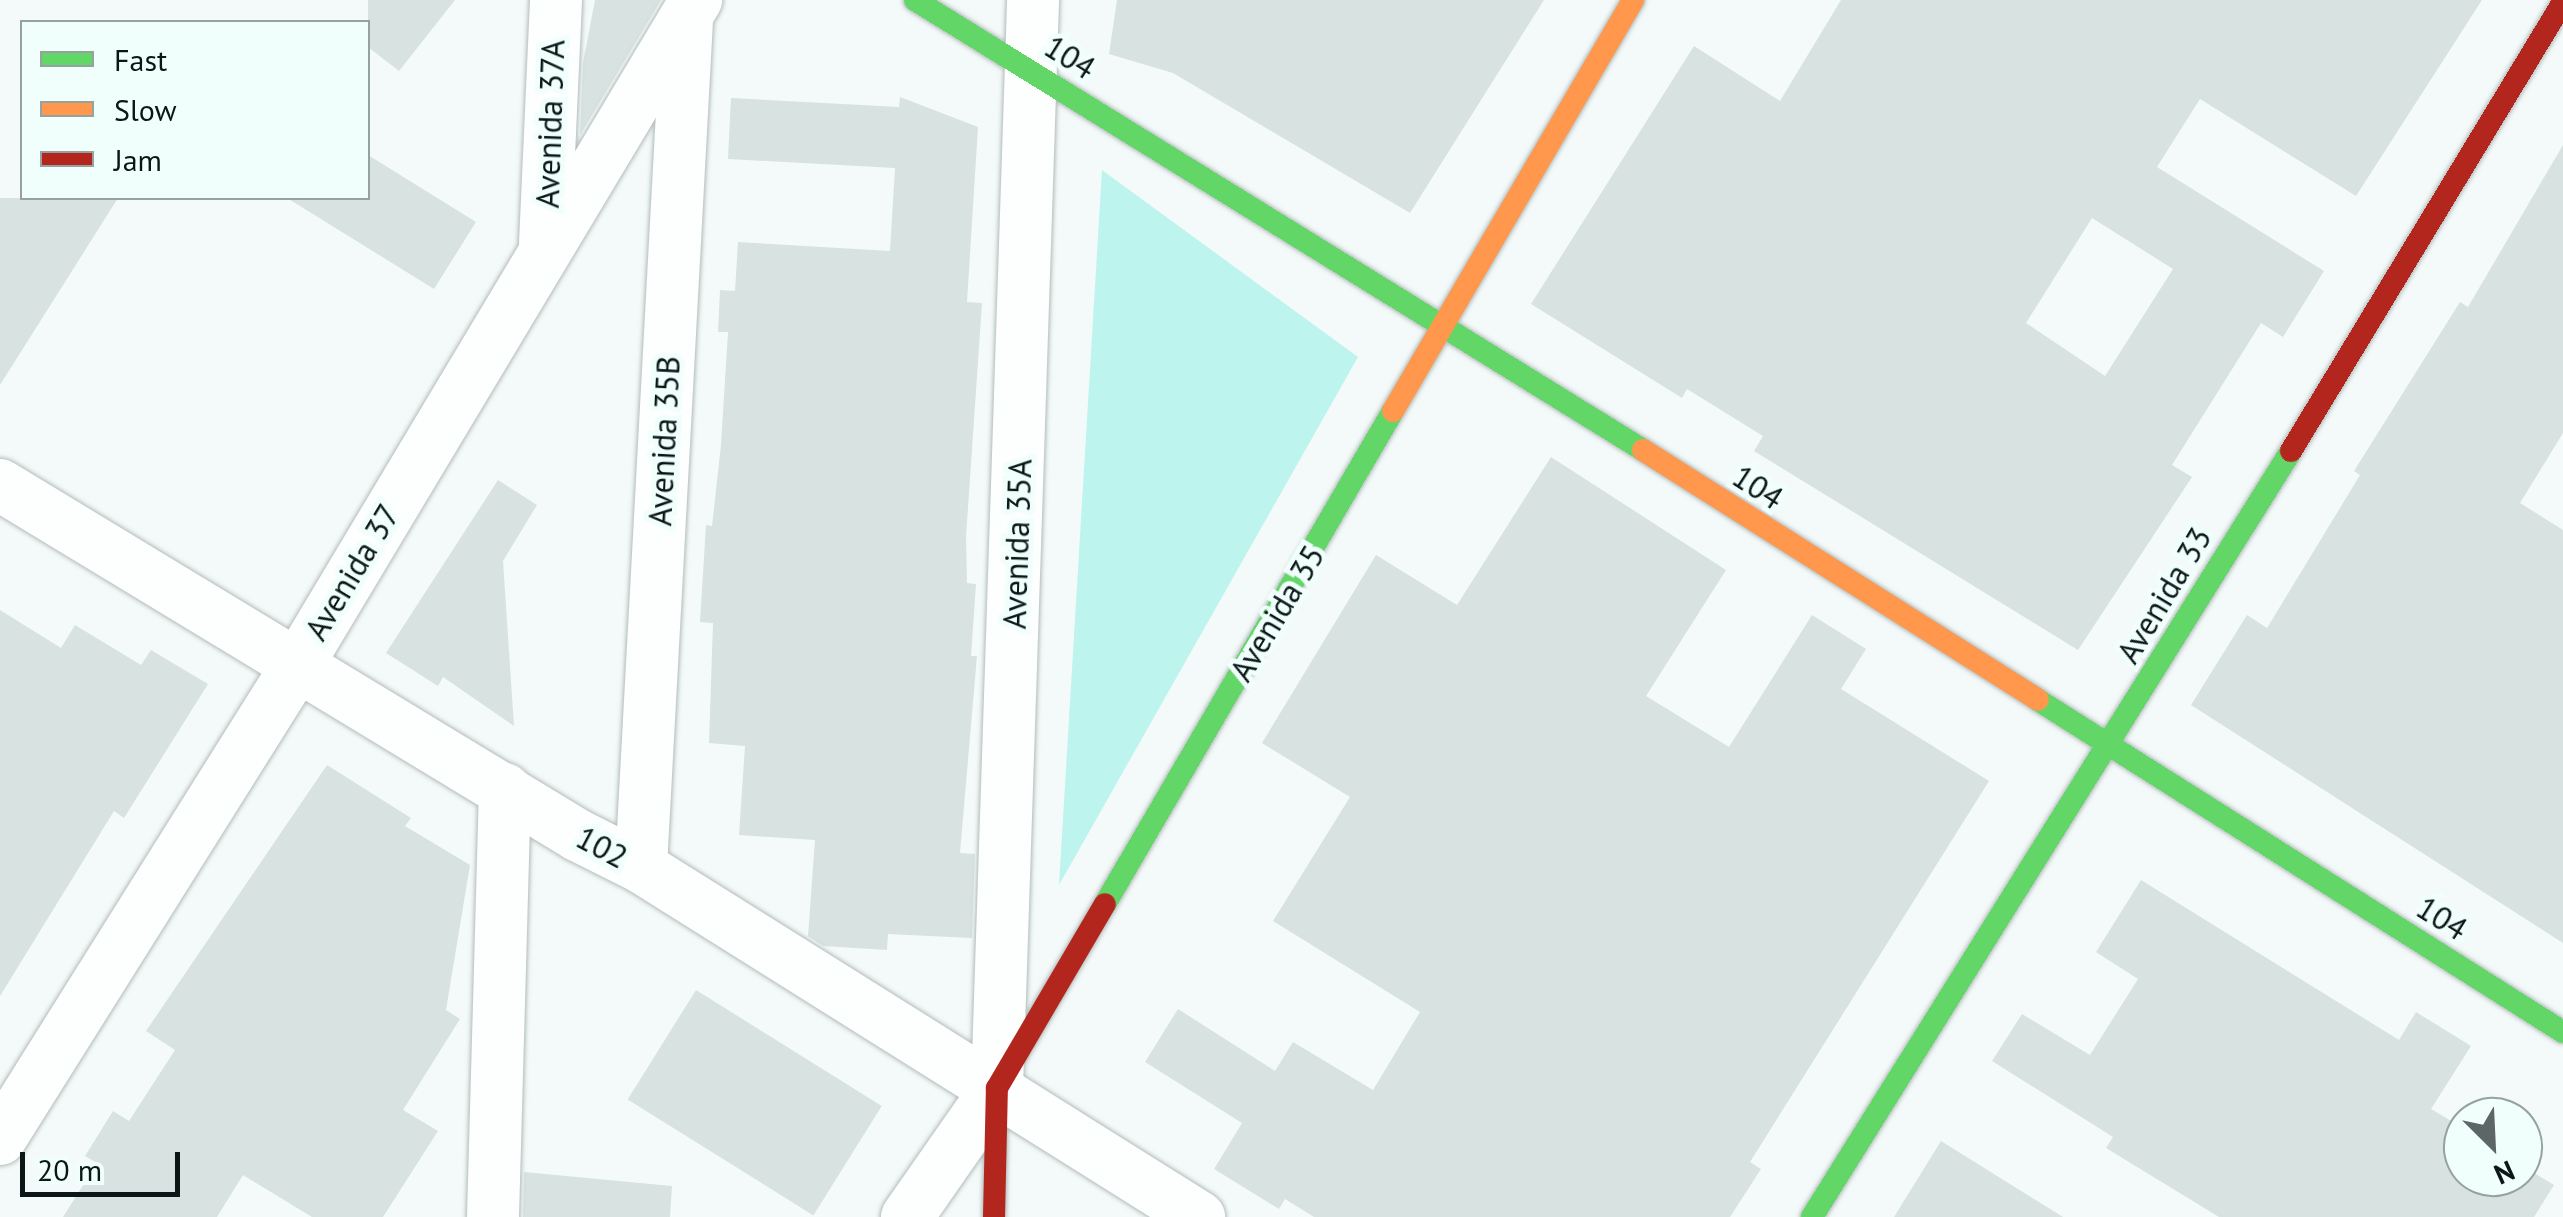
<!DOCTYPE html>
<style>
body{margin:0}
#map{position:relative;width:2563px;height:1217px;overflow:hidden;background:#f4fafa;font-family:"PT Sans",sans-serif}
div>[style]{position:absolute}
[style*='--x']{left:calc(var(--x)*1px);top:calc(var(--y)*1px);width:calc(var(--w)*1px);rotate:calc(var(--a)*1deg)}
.green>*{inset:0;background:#bef4ee}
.building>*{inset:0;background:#d7e2e1;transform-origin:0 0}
.roads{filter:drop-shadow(0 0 2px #b3bcbb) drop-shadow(0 0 2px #b3bcbb)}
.street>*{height:52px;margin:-26px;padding:0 26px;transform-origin:26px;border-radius:26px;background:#fdfefe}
.fast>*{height:22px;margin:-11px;padding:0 11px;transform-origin:11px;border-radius:11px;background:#63d668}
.slow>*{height:22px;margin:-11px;padding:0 11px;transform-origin:11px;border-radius:11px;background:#ff974d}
.jam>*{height:22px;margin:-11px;padding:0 11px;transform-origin:11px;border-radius:11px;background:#b3261e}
span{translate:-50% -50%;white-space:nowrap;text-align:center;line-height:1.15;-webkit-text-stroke:10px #f0fefc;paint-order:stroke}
.street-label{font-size:32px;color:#0a1716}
.legend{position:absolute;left:20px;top:20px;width:350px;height:180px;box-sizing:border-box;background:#f0fefc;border:2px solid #94a2a0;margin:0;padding:12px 18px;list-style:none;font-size:30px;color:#0a1716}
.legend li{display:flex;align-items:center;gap:20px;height:50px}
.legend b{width:50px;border:2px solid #94a2a0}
.north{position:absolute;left:2443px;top:1097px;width:100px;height:100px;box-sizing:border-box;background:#f0fefc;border:2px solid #94a2a0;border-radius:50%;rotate:156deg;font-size:28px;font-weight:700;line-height:40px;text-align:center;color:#0a1716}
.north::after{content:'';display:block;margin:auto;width:35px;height:45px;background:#5c6666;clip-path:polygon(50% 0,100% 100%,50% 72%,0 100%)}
.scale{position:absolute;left:20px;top:1152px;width:160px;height:45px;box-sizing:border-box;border:5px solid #0a1716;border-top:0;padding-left:12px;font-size:30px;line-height:35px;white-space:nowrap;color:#0a1716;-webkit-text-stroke:8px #f0fefc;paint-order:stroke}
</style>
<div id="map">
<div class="green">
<div style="clip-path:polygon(1102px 170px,1358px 357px,1059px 885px)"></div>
</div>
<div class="building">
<div style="clip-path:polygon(368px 0,455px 0,399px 71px,368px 47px)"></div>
<div style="clip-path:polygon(595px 0,661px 0,580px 135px,583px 63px)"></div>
<div style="clip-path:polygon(1117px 0,1544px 0,1410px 213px,1173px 73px,1109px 54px)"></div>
<div style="clip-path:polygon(evenodd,1841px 0,2482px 0,2356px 196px,2200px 99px,2157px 167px,2324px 271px,2283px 337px,2261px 323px,2172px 465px,2192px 477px,2078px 650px,1754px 451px,1763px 436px,1687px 389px,1682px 398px,1531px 304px,1694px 46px,1780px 101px,1841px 0,2092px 218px,2173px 269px,2105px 376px,2026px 323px,2092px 218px)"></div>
<div style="clip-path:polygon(900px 97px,978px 127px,967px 302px,982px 303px,966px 537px,967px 583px,976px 584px,971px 656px,977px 656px,960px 853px,975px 854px,972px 938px,888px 934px,887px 950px,823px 946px,808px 936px,815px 840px,739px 835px,745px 746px,709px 743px,713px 623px,700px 622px,706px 525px,712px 526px,721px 445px,728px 332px,718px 332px,720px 290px,735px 291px,738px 242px,890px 251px,895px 168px,728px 159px,731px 98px,899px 107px)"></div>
<div style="clip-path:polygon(2563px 145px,2563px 433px,2520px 503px,2563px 530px,2563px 943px,2191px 705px,2247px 615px,2267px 628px,2360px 475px,2354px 471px,2460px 302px,2468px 307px)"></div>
<div style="clip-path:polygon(368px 155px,476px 222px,434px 289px,287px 198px,368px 198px)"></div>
<div style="clip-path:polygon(0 198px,118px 198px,0 385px)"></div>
<div style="clip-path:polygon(1551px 457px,1726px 570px,1646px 696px,1729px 747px,1812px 615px,1866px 649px,1841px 689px,1989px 781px,1750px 1162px,1761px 1169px,1730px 1217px,1314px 1217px,1285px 1199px,1279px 1209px,1214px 1169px,1242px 1123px,1145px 1062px,1178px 1009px,1275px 1071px,1293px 1042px,1373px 1090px,1420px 1012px,1273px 921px,1350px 797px,1262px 743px,1376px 555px,1457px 605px)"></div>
<div style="clip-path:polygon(498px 480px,537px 505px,503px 561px,514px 726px,443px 677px,438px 686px,386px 653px)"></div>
<div style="clip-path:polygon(0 610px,61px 648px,75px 625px,141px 665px,151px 650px,208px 684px,124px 818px,114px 811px,0 996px)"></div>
<div style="clip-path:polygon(327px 765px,411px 818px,405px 826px,470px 865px,446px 1010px,460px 1019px,403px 1110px,438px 1131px,383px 1217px,312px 1217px,243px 1175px,217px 1217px,63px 1217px,97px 1163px,85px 1156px,113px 1111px,129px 1121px,175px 1050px,146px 1031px)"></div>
<div style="clip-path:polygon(2141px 880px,2399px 1040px,2416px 1012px,2471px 1046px,2431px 1109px,2463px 1128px,2463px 1177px,2523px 1177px,2523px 1166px,2554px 1185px,2534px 1217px,2219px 1217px,2106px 1148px,2113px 1137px,1992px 1061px,2022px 1014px,2090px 1055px,2138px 979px,2096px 952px)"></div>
<div style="left:696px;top:990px;width:219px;height:129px;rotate:32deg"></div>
<div style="clip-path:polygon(1941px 1141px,2063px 1217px,1894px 1217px)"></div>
<div style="clip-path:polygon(524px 1172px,672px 1186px,670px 1217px,523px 1217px)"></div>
</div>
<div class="roads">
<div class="street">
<div style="--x:545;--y:243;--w:243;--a:-87.4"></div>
<div style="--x:0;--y:485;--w:677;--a:31.22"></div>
<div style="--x:579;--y:836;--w:69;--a:26.6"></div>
<div style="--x:641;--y:867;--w:659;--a:32.1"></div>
<div style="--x:641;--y:867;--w:848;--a:-86.89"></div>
<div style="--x:0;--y:1139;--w:564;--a:-57.89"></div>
<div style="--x:300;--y:661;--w:771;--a:-59.07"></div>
<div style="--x:493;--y:1217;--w:428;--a:-88.4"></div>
<div style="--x:907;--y:1217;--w:157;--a:-55.1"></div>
<div style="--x:997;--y:1088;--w:1089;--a:-88.1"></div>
</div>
<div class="fast">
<div style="--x:915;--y:0;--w:856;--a:31.72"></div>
<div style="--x:2038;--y:700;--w:621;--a:32.31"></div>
<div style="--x:1105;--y:904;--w:571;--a:-59.71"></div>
<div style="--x:1812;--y:1217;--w:903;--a:-57.98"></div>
</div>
<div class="slow">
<div style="--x:1393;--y:411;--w:476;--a:-59.7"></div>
<div style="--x:1643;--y:450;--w:467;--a:32.3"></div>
</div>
<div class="jam">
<div style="--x:2291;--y:451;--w:525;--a:-58.79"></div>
<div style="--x:994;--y:1217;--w:129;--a:-88.7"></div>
<div style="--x:997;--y:1088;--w:213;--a:-59.6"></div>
</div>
</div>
<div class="street-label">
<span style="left:1070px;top:57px;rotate:32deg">104</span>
<span style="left:550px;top:124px;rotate:-88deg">Avenida 37A</span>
<span style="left:664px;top:441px;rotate:-87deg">Avenida 35B</span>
<span style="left:1758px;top:487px;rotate:33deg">104</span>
<span style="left:1017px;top:544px;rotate:-88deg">Avenida 35A</span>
<span style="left:352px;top:572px;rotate:-59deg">Avenida 37</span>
<span style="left:2164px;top:595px;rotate:-59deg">Avenida 33</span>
<span style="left:1277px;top:613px;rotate:-59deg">Avenida 35</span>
<span style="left:602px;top:847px;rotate:28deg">102</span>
<span style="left:2442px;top:918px;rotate:32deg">104</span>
</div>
<ul class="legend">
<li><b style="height:12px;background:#63d668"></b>Fast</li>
<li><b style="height:12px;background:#ff974d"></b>Slow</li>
<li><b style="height:12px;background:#b3261e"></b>Jam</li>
</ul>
<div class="north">N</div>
<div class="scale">20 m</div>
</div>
